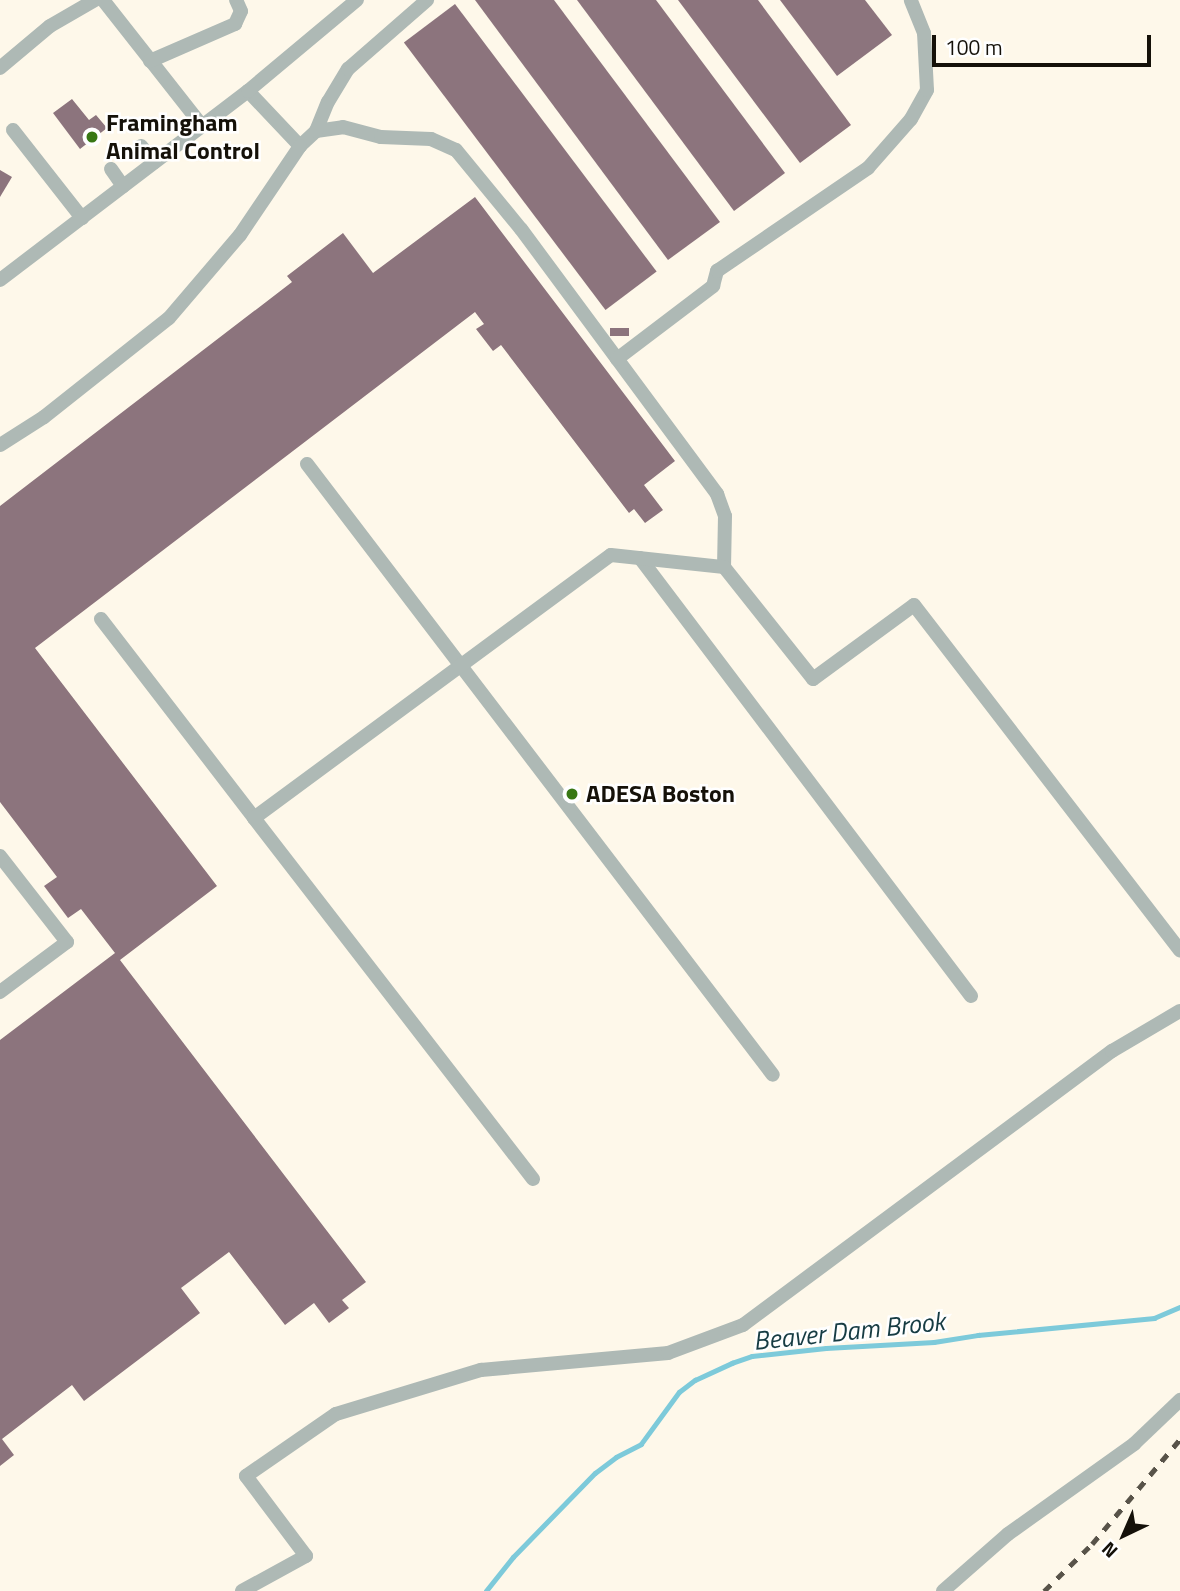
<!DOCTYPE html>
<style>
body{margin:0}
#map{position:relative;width:1180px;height:1591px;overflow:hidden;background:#fef8ea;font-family:"Titillium Web",sans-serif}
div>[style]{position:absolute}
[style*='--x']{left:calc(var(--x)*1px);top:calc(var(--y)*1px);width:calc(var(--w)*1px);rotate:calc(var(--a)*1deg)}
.stream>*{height:4.5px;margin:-2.25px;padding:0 2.25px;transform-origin:2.25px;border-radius:2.25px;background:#7dcada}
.building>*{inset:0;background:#8c747d;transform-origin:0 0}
.minor>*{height:14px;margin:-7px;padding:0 7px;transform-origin:7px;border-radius:7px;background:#aeb9b5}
.rail>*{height:4.5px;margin-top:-2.25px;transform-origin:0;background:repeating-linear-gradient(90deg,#585349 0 9px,transparent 0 18px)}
.dots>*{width:19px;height:19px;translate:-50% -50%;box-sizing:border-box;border:4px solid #fff;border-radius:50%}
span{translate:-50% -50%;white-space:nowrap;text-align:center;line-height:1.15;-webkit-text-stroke:5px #fff;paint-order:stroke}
.poi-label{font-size:24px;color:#151109;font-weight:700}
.left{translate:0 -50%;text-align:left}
.water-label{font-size:26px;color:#173c43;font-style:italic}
.north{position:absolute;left:1089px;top:1500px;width:70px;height:70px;-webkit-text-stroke:5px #fff;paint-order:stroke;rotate:224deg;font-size:19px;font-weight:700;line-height:28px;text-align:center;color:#151109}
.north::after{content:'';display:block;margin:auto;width:24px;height:32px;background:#151109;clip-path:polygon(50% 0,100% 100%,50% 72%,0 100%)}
.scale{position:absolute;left:932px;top:35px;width:219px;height:32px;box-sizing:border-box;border:4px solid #151109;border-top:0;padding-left:9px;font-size:21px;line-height:24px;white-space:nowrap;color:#151109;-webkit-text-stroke:5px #fff;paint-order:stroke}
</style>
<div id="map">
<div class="stream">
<div style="--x:486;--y:1591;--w:43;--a:-51.5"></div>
<div style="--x:513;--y:1557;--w:117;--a:-45.7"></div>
<div style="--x:595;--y:1473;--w:26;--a:-37"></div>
<div style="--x:616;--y:1457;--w:28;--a:-27"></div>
<div style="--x:641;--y:1444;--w:64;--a:-53.8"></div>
<div style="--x:679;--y:1392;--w:20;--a:-37"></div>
<div style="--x:695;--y:1380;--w:41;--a:-24.7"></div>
<div style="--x:732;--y:1363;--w:21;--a:-19"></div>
<div style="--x:752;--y:1356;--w:74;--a:-6.2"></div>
<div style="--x:826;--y:1348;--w:108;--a:-3.2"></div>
<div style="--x:934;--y:1342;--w:45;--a:-9"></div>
<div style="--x:978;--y:1335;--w:177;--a:-5.5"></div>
<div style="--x:1154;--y:1318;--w:28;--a:-23"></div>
</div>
<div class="building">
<div style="clip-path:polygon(475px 0,554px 0,720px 222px,668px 260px)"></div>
<div style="clip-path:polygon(577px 0,656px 0,785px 173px,734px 211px)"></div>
<div style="clip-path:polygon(678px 0,758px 0,851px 125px,800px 163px)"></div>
<div style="clip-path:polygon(780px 0,865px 0,892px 35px,837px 76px)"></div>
<div style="left:455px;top:4px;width:335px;height:64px;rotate:53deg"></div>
<div style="clip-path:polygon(72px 99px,89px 120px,96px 115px,107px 128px,80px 149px,53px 113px)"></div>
<div style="clip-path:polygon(0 170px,12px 177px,0 197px)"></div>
<div style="clip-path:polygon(475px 197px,675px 461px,644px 485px,663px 510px,645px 523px,634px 509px,629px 513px,501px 345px,493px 351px,476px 329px,484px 324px,475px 312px,35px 648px,217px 886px,120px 960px,366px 1282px,342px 1300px,349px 1308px,329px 1323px,314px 1303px,285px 1325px,229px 1252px,181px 1288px,200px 1313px,84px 1401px,72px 1385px,2px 1439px,14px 1455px,0 1466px,0 1040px,115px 953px,81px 909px,68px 918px,44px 886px,57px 877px,0 802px,0 506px,292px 282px,287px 276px,343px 233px,373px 273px)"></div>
<div style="left:610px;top:328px;width:19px;height:8px"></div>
</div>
<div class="minor">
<div style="--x:103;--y:0;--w:160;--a:51.8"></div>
<div style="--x:150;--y:61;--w:93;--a:-23.5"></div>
<div style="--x:235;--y:24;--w:14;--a:-65"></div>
<div style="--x:241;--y:11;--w:12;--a:-114"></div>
<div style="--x:0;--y:68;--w:65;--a:-40"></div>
<div style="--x:50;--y:26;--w:52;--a:-30"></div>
<div style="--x:248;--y:91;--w:76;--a:46.6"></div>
<div style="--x:300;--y:146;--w:22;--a:-43"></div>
<div style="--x:316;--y:131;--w:27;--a:-8"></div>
<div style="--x:343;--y:127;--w:39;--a:15"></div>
<div style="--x:381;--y:137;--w:50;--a:2.3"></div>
<div style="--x:431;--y:139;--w:27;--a:24"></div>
<div style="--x:456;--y:150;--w:102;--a:50.6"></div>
<div style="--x:521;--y:229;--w:330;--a:53.5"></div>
<div style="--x:717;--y:494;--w:23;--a:70"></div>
<div style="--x:725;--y:516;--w:51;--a:91.1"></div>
<div style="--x:724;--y:567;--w:143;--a:51.5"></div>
<div style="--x:813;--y:679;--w:125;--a:-36.2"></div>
<div style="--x:914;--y:605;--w:436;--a:52.4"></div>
<div style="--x:13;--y:130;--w:112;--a:51.9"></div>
<div style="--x:316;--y:131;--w:31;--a:-68"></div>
<div style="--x:328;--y:102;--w:39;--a:-59"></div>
<div style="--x:348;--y:69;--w:105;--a:-41.1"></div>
<div style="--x:141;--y:146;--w:21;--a:51"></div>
<div style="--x:111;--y:169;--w:21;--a:55"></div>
<div style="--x:0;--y:280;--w:312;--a:-37.3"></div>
<div style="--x:248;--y:91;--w:142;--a:-39.9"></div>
<div style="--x:617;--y:359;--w:121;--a:-37.2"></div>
<div style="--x:713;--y:286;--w:16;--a:-75"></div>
<div style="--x:717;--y:271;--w:183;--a:-34.3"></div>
<div style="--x:868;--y:168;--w:65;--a:-48.7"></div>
<div style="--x:911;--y:119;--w:33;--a:-61"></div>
<div style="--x:927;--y:90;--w:57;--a:-93"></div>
<div style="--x:924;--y:33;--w:35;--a:-112"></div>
<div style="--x:0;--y:445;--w:52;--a:-32.5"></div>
<div style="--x:44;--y:417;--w:159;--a:-38.4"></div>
<div style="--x:169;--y:318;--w:109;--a:-49.5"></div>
<div style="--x:240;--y:235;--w:107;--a:-56"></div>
<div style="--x:307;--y:464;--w:768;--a:52.67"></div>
<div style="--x:640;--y:558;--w:549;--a:52.92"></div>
<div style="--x:101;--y:619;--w:251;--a:52.4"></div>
<div style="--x:0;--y:856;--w:109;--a:52.1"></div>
<div style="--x:67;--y:942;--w:84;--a:143.3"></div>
<div style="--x:533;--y:1179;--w:456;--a:-127.7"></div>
<div style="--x:254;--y:818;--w:443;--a:-36.4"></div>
<div style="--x:611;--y:555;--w:114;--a:6.1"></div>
<div style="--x:242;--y:1591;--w:73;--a:-28.7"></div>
<div style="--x:306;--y:1556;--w:100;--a:-126.9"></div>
<div style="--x:246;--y:1476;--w:109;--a:-34.6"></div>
<div style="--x:336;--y:1414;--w:152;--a:-16.9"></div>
<div style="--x:481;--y:1370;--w:188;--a:-5.2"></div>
<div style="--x:668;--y:1353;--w:80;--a:-20.5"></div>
<div style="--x:743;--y:1325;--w:460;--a:-36.6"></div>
<div style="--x:1112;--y:1051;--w:79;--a:-30.5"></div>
<div style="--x:943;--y:1591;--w:86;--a:-41.2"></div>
<div style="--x:1008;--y:1534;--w:155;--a:-35.5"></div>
<div style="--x:1134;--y:1444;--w:64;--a:-43.7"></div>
</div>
<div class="rail">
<div style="--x:1044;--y:1591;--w:67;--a:-44.4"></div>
<div style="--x:1092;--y:1544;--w:137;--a:-50"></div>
</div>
<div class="dots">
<div style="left:92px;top:137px;background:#387714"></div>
<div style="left:572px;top:794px;background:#387714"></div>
</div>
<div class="poi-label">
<span class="left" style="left:106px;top:137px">Framingham<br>Animal Control</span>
<span class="left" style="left:586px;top:794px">ADESA Boston</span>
</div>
<div class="water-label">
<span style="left:849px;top:1331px;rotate:-6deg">Beaver Dam Brook</span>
</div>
<div class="north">N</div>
<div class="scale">100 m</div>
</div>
